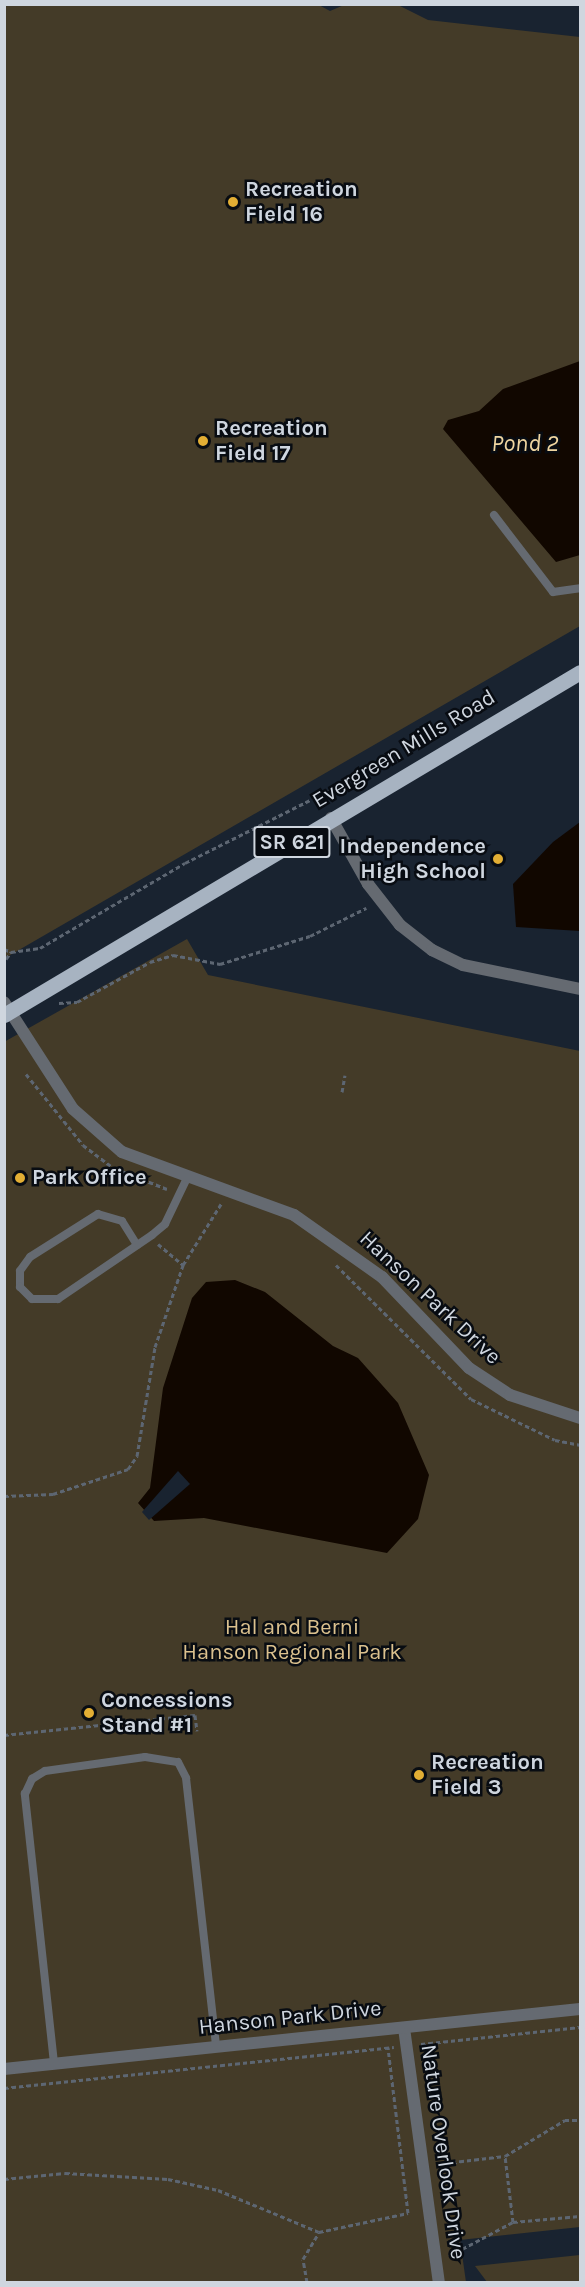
<!DOCTYPE html>
<style>
body{margin:0}
#map{position:relative;width:585px;height:2287px;overflow:hidden;background:#192330;font-family:Karla,sans-serif}
div>[style]{position:absolute}
[style*='--x']{left:calc(var(--x)*1px);top:calc(var(--y)*1px);width:calc(var(--w)*1px);rotate:calc(var(--a)*1deg)}
.green>*{inset:0;background:#443b28}
.water>*{inset:0;background:#110700}
.pier>*{inset:0;background:#192330}
.path>*{height:3px;margin-top:-1.5px;transform-origin:0;background:repeating-linear-gradient(90deg,#5d6672 0 4.5px,transparent 0 7.5px)}
.service>*{height:8px;margin:-4px;padding:0 4px;transform-origin:4px;border-radius:4px;background:#656a71}
.minor>*{height:12px;margin:-6px;padding:0 6px;transform-origin:6px;border-radius:6px;background:#656a71}
.primary>*{height:15px;margin:-7.5px;padding:0 7.5px;transform-origin:7.5px;border-radius:7.5px;background:#a7b3c1}
.dots>*{width:16px;height:16px;translate:-50% -50%;box-sizing:border-box;border:3px solid #080c12;border-radius:50%}
span{translate:-50% -50%;white-space:nowrap;text-align:center;line-height:1.15;-webkit-text-stroke:5px #080c12;paint-order:stroke}
.shield-label span{padding:2px 4px;background:#080c12;border:2px solid;border-radius:4px;-webkit-text-stroke-width:0}
.shield-label{font-size:21px;color:#cfd6df;font-weight:700}
.poi-label{font-size:22px;color:#cfd6df;font-weight:700}
.left{translate:0 -50%;text-align:left}
.right{translate:-100% -50%;text-align:right}
.street-label{font-size:22px;color:#cfd6df}
.park-label{font-size:22px;color:#dbc18e}
.water-label{font-size:24px;color:#efd5a0;font-style:italic}
.frame{position:absolute;inset:0;border:6px solid #cfd6df;pointer-events:none}
</style>
<div id="map">
<div class="green">
<div style="clip-path:polygon(317px 4px,330px 11px,344px 5px,398px 5px,428px 20px,580px 37px,580px 626px,5px 958px,5px 5px)"></div>
<div style="clip-path:polygon(187px 939px,208px 975px,580px 1051px,580px 2227px,460px 2240px,466px 2282px,5px 2282px,4px 1042px)"></div>
<div style="clip-path:polygon(580px 2255px,580px 2282px,487px 2282px,475px 2266px)"></div>
</div>
<div class="water">
<div style="clip-path:polygon(580px 361px,580px 555px,556px 562px,443px 429px,448px 420px,479px 411px,503px 389px)"></div>
<div style="clip-path:polygon(580px 822px,580px 931px,516px 927px,513px 884px,553px 842px)"></div>
<div style="clip-path:polygon(235px 1280px,265px 1292px,333px 1346px,358px 1358px,398px 1403px,429px 1475px,418px 1519px,387px 1553px,204px 1518px,154px 1521px,138px 1503px,150px 1488px,163px 1388px,192px 1298px,206px 1282px)"></div>
</div>
<div class="pier">
<div style="clip-path:polygon(178px 1471px,190px 1484px,149px 1520px,142px 1512px)"></div>
</div>
<div class="path">
<div style="--x:4;--y:949;--w:8;--a:23"></div>
<div style="--x:6;--y:959;--w:9;--a:-54"></div>
<div style="--x:11;--y:952;--w:29;--a:-8"></div>
<div style="--x:40;--y:948;--w:168;--a:-30.4"></div>
<div style="--x:185;--y:863;--w:162;--a:-26.7"></div>
<div style="--x:59;--y:1003;--w:18;--a:-3"></div>
<div style="--x:77;--y:1002;--w:83;--a:-28.7"></div>
<div style="--x:150;--y:962;--w:24;--a:-17"></div>
<div style="--x:173;--y:955;--w:48;--a:10.8"></div>
<div style="--x:220;--y:964;--w:94;--a:-17.3"></div>
<div style="--x:310;--y:936;--w:63;--a:-26.6"></div>
<div style="--x:26;--y:1074;--w:91;--a:51.2"></div>
<div style="--x:83;--y:1145;--w:39;--a:37"></div>
<div style="--x:114;--y:1168;--w:57;--a:21.6"></div>
<div style="--x:342;--y:1092;--w:17;--a:-80"></div>
<div style="--x:158;--y:1244;--w:33;--a:40"></div>
<div style="--x:336;--y:1265;--w:190;--a:44.8"></div>
<div style="--x:471;--y:1399;--w:93;--a:26"></div>
<div style="--x:555;--y:1440;--w:25;--a:11"></div>
<div style="--x:4;--y:1496;--w:49;--a:-2.3"></div>
<div style="--x:53;--y:1494;--w:79;--a:-18.4"></div>
<div style="--x:128;--y:1469;--w:16;--a:-55"></div>
<div style="--x:137;--y:1456;--w:110;--a:-80.6"></div>
<div style="--x:155;--y:1347;--w:87;--a:-71.1"></div>
<div style="--x:183;--y:1265;--w:72;--a:-58.1"></div>
<div style="--x:4;--y:1735;--w:192;--a:-6"></div>
<div style="--x:195;--y:1715;--w:16;--a:83"></div>
<div style="--x:421;--y:2044;--w:160;--a:-6.1"></div>
<div style="--x:4;--y:2088;--w:392;--a:-6"></div>
<div style="--x:437;--y:2164;--w:68;--a:-6.7"></div>
<div style="--x:505;--y:2156;--w:70;--a:-31"></div>
<div style="--x:565;--y:2120;--w:15;--a:0"></div>
<div style="--x:4;--y:2179;--w:61;--a:-5.6"></div>
<div style="--x:65;--y:2173;--w:103;--a:3.3"></div>
<div style="--x:168;--y:2179;--w:51;--a:12.4"></div>
<div style="--x:218;--y:2190;--w:109;--a:22.6"></div>
<div style="--x:513;--y:2222;--w:67;--a:-5.1"></div>
<div style="--x:449;--y:2256;--w:72;--a:-28"></div>
<div style="--x:513;--y:2222;--w:66;--a:-96.9"></div>
<div style="--x:307;--y:2282;--w:23;--a:-100"></div>
<div style="--x:303;--y:2259;--w:31;--a:-59"></div>
<div style="--x:319;--y:2232;--w:91;--a:-12.1"></div>
<div style="--x:408;--y:2213;--w:167;--a:-96.9"></div>
</div>
<div class="service">
<div style="--x:494;--y:515;--w:97;--a:52.5"></div>
<div style="--x:553;--y:592;--w:27;--a:-8"></div>
<div style="--x:137;--y:1245;--w:28;--a:-122"></div>
<div style="--x:122;--y:1221;--w:25;--a:-164"></div>
<div style="--x:98;--y:1214;--w:80;--a:147.7"></div>
<div style="--x:30;--y:1257;--w:17;--a:126"></div>
<div style="--x:20;--y:1271;--w:16;--a:90"></div>
<div style="--x:20;--y:1287;--w:17;--a:45"></div>
<div style="--x:32;--y:1299;--w:26;--a:0"></div>
<div style="--x:58;--y:1299;--w:114;--a:-34.2"></div>
<div style="--x:152;--y:1235;--w:17;--a:-40"></div>
<div style="--x:165;--y:1224;--w:51;--a:-64.4"></div>
<div style="--x:54;--y:2063;--w:271;--a:-96.2"></div>
<div style="--x:25;--y:1794;--w:17;--a:-65"></div>
<div style="--x:32;--y:1779;--w:15;--a:-32"></div>
<div style="--x:45;--y:1771;--w:101;--a:-8"></div>
<div style="--x:145;--y:1757;--w:33;--a:9"></div>
<div style="--x:178;--y:1762;--w:18;--a:63"></div>
<div style="--x:186;--y:1778;--w:270;--a:83.6"></div>
</div>
<div class="minor">
<div style="--x:331;--y:818;--w:76;--a:60.7"></div>
<div style="--x:368;--y:884;--w:52;--a:52"></div>
<div style="--x:400;--y:925;--w:41;--a:38"></div>
<div style="--x:432;--y:950;--w:34;--a:26"></div>
<div style="--x:463;--y:965;--w:119;--a:11.6"></div>
<div style="--x:4;--y:1002;--w:127;--a:57.2"></div>
<div style="--x:73;--y:1109;--w:65;--a:41.3"></div>
<div style="--x:122;--y:1152;--w:183;--a:20.1"></div>
<div style="--x:294;--y:1215;--w:108;--a:35.2"></div>
<div style="--x:382;--y:1277;--w:126;--a:46.3"></div>
<div style="--x:469;--y:1368;--w:49;--a:33.4"></div>
<div style="--x:510;--y:1395;--w:74;--a:18.2"></div>
<div style="--x:404;--y:2028;--w:256;--a:82.2"></div>
<div style="--x:4;--y:2069;--w:579;--a:-5.95"></div>
</div>
<div class="primary">
<div style="--x:4;--y:1015;--w:670;--a:-30.77"></div>
</div>
<div class="dots">
<div style="left:233px;top:202px;background:#e2ae34"></div>
<div style="left:203px;top:441px;background:#e2ae34"></div>
<div style="left:498px;top:859px;background:#e2ae34"></div>
<div style="left:20px;top:1178px;background:#e2ae34"></div>
<div style="left:89px;top:1713px;background:#e2ae34"></div>
<div style="left:419px;top:1775px;background:#e2ae34"></div>
</div>
<div class="shield-label">
<span style="left:292px;top:842px">SR 621</span>
</div>
<div class="poi-label">
<span class="left" style="left:245px;top:202px">Recreation<br>Field 16</span>
<span class="left" style="left:215px;top:441px">Recreation<br>Field 17</span>
<span class="right" style="left:486px;top:859px">Independence<br>High School</span>
<span class="left" style="left:32px;top:1178px">Park Office</span>
<span class="left" style="left:101px;top:1713px">Concessions<br>Stand #1</span>
<span class="left" style="left:431px;top:1775px">Recreation<br>Field 3</span>
</div>
<div class="street-label">
<span style="left:404px;top:749px;rotate:-31deg">Evergreen Mills Road</span>
<span style="left:430px;top:1298px;rotate:43deg">Hanson Park Drive</span>
<span style="left:290px;top:2018px;rotate:-6deg">Hanson Park Drive</span>
<span style="left:443px;top:2152px;rotate:82deg">Nature Overlook Drive</span>
</div>
<div class="park-label">
<span style="left:292px;top:1640px">Hal and Berni<br>Hanson Regional Park</span>
</div>
<div class="water-label">
<span style="left:525px;top:444px">Pond 2</span>
</div>
<div class="frame"></div>
</div>
